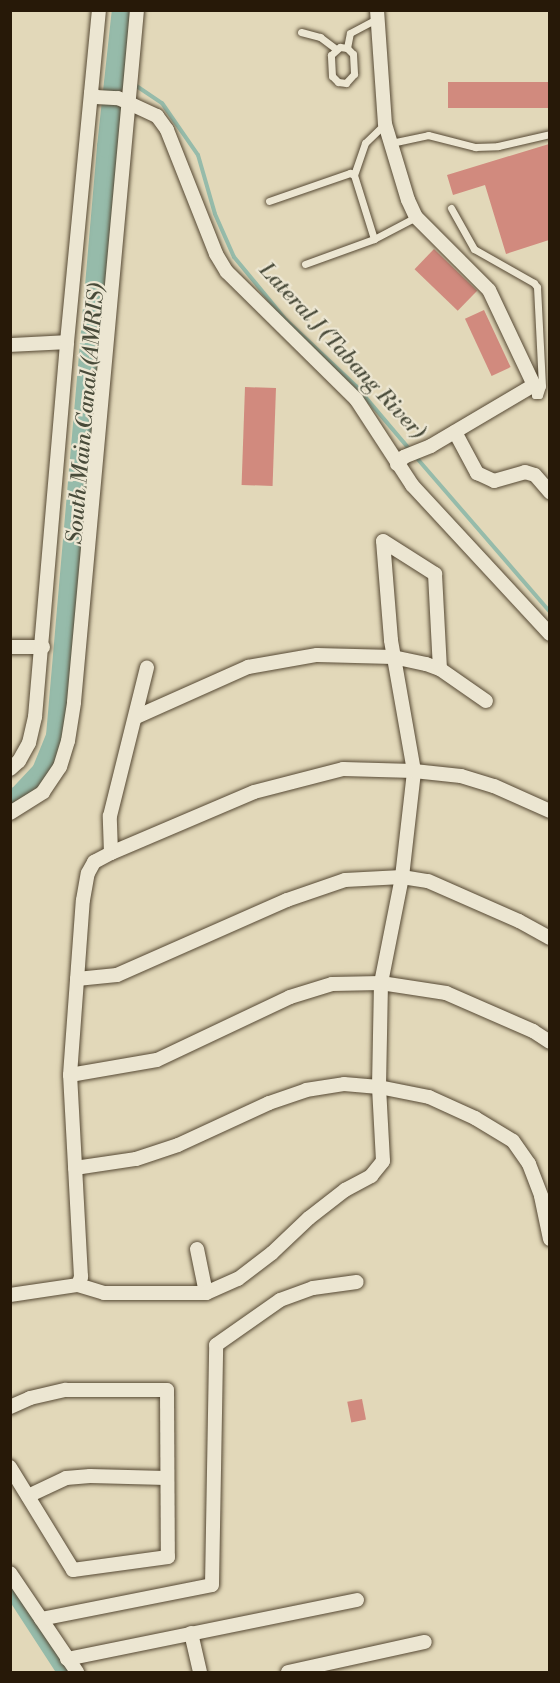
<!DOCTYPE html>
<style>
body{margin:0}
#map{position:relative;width:560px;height:1683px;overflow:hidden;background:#e2d8b9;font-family:"Libre Bodoni",serif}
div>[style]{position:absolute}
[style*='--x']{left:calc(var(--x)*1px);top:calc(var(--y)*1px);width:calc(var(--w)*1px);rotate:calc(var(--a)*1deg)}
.stream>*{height:4px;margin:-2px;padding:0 2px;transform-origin:2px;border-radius:2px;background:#96bbaa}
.canal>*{height:14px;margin:-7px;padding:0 7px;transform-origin:7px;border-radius:7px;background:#96bbaa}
.river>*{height:22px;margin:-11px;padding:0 11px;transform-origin:11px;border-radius:11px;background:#96bbaa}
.building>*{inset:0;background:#d18a7e;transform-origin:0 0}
.roads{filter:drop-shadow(0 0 2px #564934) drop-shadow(0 0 2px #564934)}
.lane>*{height:7px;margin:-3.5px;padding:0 3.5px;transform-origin:3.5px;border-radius:3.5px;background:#ece6d2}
.street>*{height:14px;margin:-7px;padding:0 7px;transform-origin:7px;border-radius:7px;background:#ece6d2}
span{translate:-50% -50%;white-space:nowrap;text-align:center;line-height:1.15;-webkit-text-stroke:4.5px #ece6d2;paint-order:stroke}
.water-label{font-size:22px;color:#484a39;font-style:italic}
.frame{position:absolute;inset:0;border:12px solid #271908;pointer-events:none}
</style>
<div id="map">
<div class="stream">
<div style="--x:117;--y:73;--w:14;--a:36"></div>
<div style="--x:135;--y:85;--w:32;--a:34"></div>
<div style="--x:162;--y:103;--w:63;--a:55.3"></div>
<div style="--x:198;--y:155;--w:61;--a:73.9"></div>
<div style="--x:215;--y:214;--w:47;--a:66.2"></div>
<div style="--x:234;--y:257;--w:82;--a:50.5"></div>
<div style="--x:286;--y:320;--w:96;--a:43.3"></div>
<div style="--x:356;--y:386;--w:84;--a:49.8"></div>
<div style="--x:415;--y:456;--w:206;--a:49.1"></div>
</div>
<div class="canal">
<div style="--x:10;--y:1589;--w:99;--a:57"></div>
</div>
<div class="river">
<div style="--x:10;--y:800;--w:9;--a:-18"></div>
<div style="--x:19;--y:797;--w:35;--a:-47"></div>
<div style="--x:43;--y:771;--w:38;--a:-68"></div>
<div style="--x:57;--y:736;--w:591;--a:-85.05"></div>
<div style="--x:108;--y:147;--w:138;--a:-83.8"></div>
</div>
<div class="building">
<div style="left:549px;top:82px;width:26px;height:101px;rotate:90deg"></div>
<div style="clip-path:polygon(549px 144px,549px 240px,506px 254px,485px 185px,453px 195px,447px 175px)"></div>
<div style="left:434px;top:249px;width:60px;height:28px;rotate:44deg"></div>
<div style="left:484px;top:310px;width:63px;height:21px;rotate:65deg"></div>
<div style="left:245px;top:387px;width:31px;height:98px;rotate:2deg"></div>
<div style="left:362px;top:1399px;width:21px;height:15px;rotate:79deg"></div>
</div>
<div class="roads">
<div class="lane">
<div style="--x:301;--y:32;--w:20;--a:15"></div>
<div style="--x:320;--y:37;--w:20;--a:37"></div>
<div style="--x:340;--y:47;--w:7;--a:8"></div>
<div style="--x:347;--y:48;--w:8;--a:45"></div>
<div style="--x:353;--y:54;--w:20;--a:87"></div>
<div style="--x:354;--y:74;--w:12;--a:132"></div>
<div style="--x:346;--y:83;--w:8;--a:-173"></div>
<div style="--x:338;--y:82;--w:8;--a:-135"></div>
<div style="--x:332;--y:76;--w:21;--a:-93"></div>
<div style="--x:331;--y:55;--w:12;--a:-42"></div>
<div style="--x:347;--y:48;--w:15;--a:-79"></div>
<div style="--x:350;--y:33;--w:32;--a:-28"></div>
<div style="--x:391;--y:143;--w:38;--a:-12"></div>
<div style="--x:428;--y:135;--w:49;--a:14.3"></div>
<div style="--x:475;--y:147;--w:23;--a:-2"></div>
<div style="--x:498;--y:146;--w:53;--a:-13"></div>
<div style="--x:354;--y:175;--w:34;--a:-71"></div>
<div style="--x:365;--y:143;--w:28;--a:-44"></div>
<div style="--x:269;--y:201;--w:86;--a:-19.1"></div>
<div style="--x:350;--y:173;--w:4;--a:27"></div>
<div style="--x:354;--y:175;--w:67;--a:72.6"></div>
<div style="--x:451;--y:208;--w:47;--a:60.7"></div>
<div style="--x:474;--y:249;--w:69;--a:29.5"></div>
<div style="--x:534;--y:283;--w:5;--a:53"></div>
<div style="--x:537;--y:287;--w:99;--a:87.1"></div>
<div style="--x:542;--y:386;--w:9;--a:108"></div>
<div style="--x:539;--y:395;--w:4;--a:180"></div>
<div style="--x:535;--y:395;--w:10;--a:-96"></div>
<div style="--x:305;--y:264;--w:73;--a:-19.9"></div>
<div style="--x:374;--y:239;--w:47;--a:-27.6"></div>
</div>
<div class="street">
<div style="--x:377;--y:10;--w:114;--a:86"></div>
<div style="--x:385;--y:124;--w:79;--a:73.2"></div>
<div style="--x:408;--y:200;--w:19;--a:65"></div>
<div style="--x:416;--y:217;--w:103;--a:45"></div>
<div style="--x:489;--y:290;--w:105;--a:64.7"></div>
<div style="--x:534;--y:385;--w:120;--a:149.4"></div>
<div style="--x:431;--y:446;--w:29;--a:158"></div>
<div style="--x:404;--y:457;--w:10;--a:135"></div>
<div style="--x:91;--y:93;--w:6;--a:39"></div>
<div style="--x:96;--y:97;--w:22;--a:3"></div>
<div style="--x:118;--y:98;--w:43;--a:24.8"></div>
<div style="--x:157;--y:116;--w:17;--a:54"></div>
<div style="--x:167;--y:130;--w:133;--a:68.4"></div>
<div style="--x:216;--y:254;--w:21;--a:59"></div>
<div style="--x:227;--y:272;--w:181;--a:44.6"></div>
<div style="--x:356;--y:399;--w:103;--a:56.9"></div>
<div style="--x:412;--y:485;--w:203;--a:47.2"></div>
<div style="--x:10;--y:345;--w:57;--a:-3"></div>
<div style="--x:455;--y:432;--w:47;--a:61.8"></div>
<div style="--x:477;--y:473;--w:19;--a:25"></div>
<div style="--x:494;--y:481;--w:32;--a:-16"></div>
<div style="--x:525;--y:472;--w:10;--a:17"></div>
<div style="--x:535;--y:475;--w:23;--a:49"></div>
<div style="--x:383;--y:541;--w:62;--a:32.4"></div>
<div style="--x:435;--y:574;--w:95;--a:87"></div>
<div style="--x:10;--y:647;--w:33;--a:0"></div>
<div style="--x:136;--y:717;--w:123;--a:-24.1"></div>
<div style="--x:248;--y:667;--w:70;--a:-9.9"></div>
<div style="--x:317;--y:655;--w:76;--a:1.5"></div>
<div style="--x:393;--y:657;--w:34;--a:12"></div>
<div style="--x:426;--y:664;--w:15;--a:20"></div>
<div style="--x:440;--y:669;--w:56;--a:34.8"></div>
<div style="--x:10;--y:769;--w:12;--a:-42"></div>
<div style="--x:19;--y:761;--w:21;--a:-61"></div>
<div style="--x:29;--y:743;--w:27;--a:-77"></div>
<div style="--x:35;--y:717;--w:376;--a:-85.1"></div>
<div style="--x:67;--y:342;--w:334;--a:-84.5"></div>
<div style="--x:10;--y:813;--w:39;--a:-32"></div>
<div style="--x:43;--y:792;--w:30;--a:-56"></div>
<div style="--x:60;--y:767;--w:27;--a:-73"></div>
<div style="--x:68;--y:741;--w:39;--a:-81"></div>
<div style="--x:74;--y:702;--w:695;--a:-84.8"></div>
<div style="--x:111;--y:853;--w:37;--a:-92"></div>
<div style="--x:110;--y:816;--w:153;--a:-76"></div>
<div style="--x:77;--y:979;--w:40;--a:-5.7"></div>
<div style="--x:117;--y:975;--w:186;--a:-23.8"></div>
<div style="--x:287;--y:900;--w:61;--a:-19"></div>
<div style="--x:345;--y:880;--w:57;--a:-3"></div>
<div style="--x:402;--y:877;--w:26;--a:9"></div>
<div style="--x:428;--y:881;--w:99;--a:23.7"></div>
<div style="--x:519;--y:921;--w:35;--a:29"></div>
<div style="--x:70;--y:1075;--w:88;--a:-9.8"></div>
<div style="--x:157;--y:1060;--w:147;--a:-25.3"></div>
<div style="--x:290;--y:997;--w:44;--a:-17.2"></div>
<div style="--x:332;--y:984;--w:49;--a:-1.2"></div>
<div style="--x:381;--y:983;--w:66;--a:8.7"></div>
<div style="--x:446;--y:993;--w:95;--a:23.6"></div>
<div style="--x:533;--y:1031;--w:20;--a:33"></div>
<div style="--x:75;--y:1168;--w:62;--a:-8.4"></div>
<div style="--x:136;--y:1159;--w:44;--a:-18.4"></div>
<div style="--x:178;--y:1145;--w:100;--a:-24.8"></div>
<div style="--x:269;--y:1103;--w:39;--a:-19"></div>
<div style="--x:306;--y:1090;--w:38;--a:-9"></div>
<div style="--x:344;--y:1084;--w:35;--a:5"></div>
<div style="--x:379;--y:1087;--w:51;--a:11.3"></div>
<div style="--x:429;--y:1097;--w:51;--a:24.5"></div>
<div style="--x:475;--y:1118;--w:44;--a:31.2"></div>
<div style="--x:513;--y:1141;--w:28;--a:55"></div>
<div style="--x:529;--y:1164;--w:34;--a:69"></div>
<div style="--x:541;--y:1196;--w:44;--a:78.2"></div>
<div style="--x:197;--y:1249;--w:45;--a:78.4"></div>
<div style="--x:78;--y:1285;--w:27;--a:17"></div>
<div style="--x:104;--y:1293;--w:102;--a:0"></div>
<div style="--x:206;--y:1293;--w:35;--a:-24"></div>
<div style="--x:238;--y:1279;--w:43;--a:-37.4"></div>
<div style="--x:272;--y:1253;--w:51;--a:-43.4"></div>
<div style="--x:309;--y:1218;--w:46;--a:-37.9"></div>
<div style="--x:345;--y:1190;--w:30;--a:-28"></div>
<div style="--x:371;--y:1176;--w:19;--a:-51"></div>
<div style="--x:383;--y:1161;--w:74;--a:-93.1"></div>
<div style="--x:379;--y:1087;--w:104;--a:-88.9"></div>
<div style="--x:381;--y:983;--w:108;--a:-78.8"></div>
<div style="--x:402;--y:877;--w:107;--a:-83.5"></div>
<div style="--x:414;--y:771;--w:133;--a:-100"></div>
<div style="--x:391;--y:640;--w:99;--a:-94.6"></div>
<div style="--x:10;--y:1295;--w:69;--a:-8.4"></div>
<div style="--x:78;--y:1285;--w:9;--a:-69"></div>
<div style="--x:81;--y:1277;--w:202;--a:-93.1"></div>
<div style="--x:70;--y:1075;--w:175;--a:-85.8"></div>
<div style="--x:83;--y:900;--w:27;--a:-80"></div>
<div style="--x:88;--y:873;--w:13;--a:-61"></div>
<div style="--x:94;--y:862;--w:19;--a:-28"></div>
<div style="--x:111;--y:853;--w:155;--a:-23.1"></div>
<div style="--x:254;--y:792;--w:92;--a:-14.5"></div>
<div style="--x:343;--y:769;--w:71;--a:1.6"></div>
<div style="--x:414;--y:771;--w:47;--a:6.1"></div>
<div style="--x:461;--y:776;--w:34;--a:17"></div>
<div style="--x:494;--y:786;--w:61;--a:24.1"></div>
<div style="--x:10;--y:1407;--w:22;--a:-24"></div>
<div style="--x:30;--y:1398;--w:37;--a:-13"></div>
<div style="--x:66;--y:1390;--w:101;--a:0"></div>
<div style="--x:167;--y:1390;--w:167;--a:89.7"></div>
<div style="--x:168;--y:1557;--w:96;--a:172.2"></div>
<div style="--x:73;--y:1570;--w:121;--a:-121.5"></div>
<div style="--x:28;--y:1496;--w:42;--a:-25.3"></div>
<div style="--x:66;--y:1478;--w:24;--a:-5"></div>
<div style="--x:90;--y:1476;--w:76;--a:1.5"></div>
<div style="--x:10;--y:1573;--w:120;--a:55.9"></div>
<div style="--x:41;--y:1619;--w:174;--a:-11.2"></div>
<div style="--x:212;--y:1585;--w:240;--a:-89"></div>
<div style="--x:216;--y:1345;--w:78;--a:-35.1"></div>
<div style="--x:280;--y:1300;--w:35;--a:-20"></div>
<div style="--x:313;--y:1288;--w:44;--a:-7.8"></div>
<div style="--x:191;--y:1633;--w:40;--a:77"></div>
<div style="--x:67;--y:1659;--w:296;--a:-11.5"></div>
<div style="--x:288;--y:1672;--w:140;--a:-12.4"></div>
</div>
</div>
<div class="water-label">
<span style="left:342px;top:351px;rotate:47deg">Lateral J (Tabang River)</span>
<span style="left:86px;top:414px;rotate:-85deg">South Main Canal (AMRIS)</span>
</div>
<div class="frame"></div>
</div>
